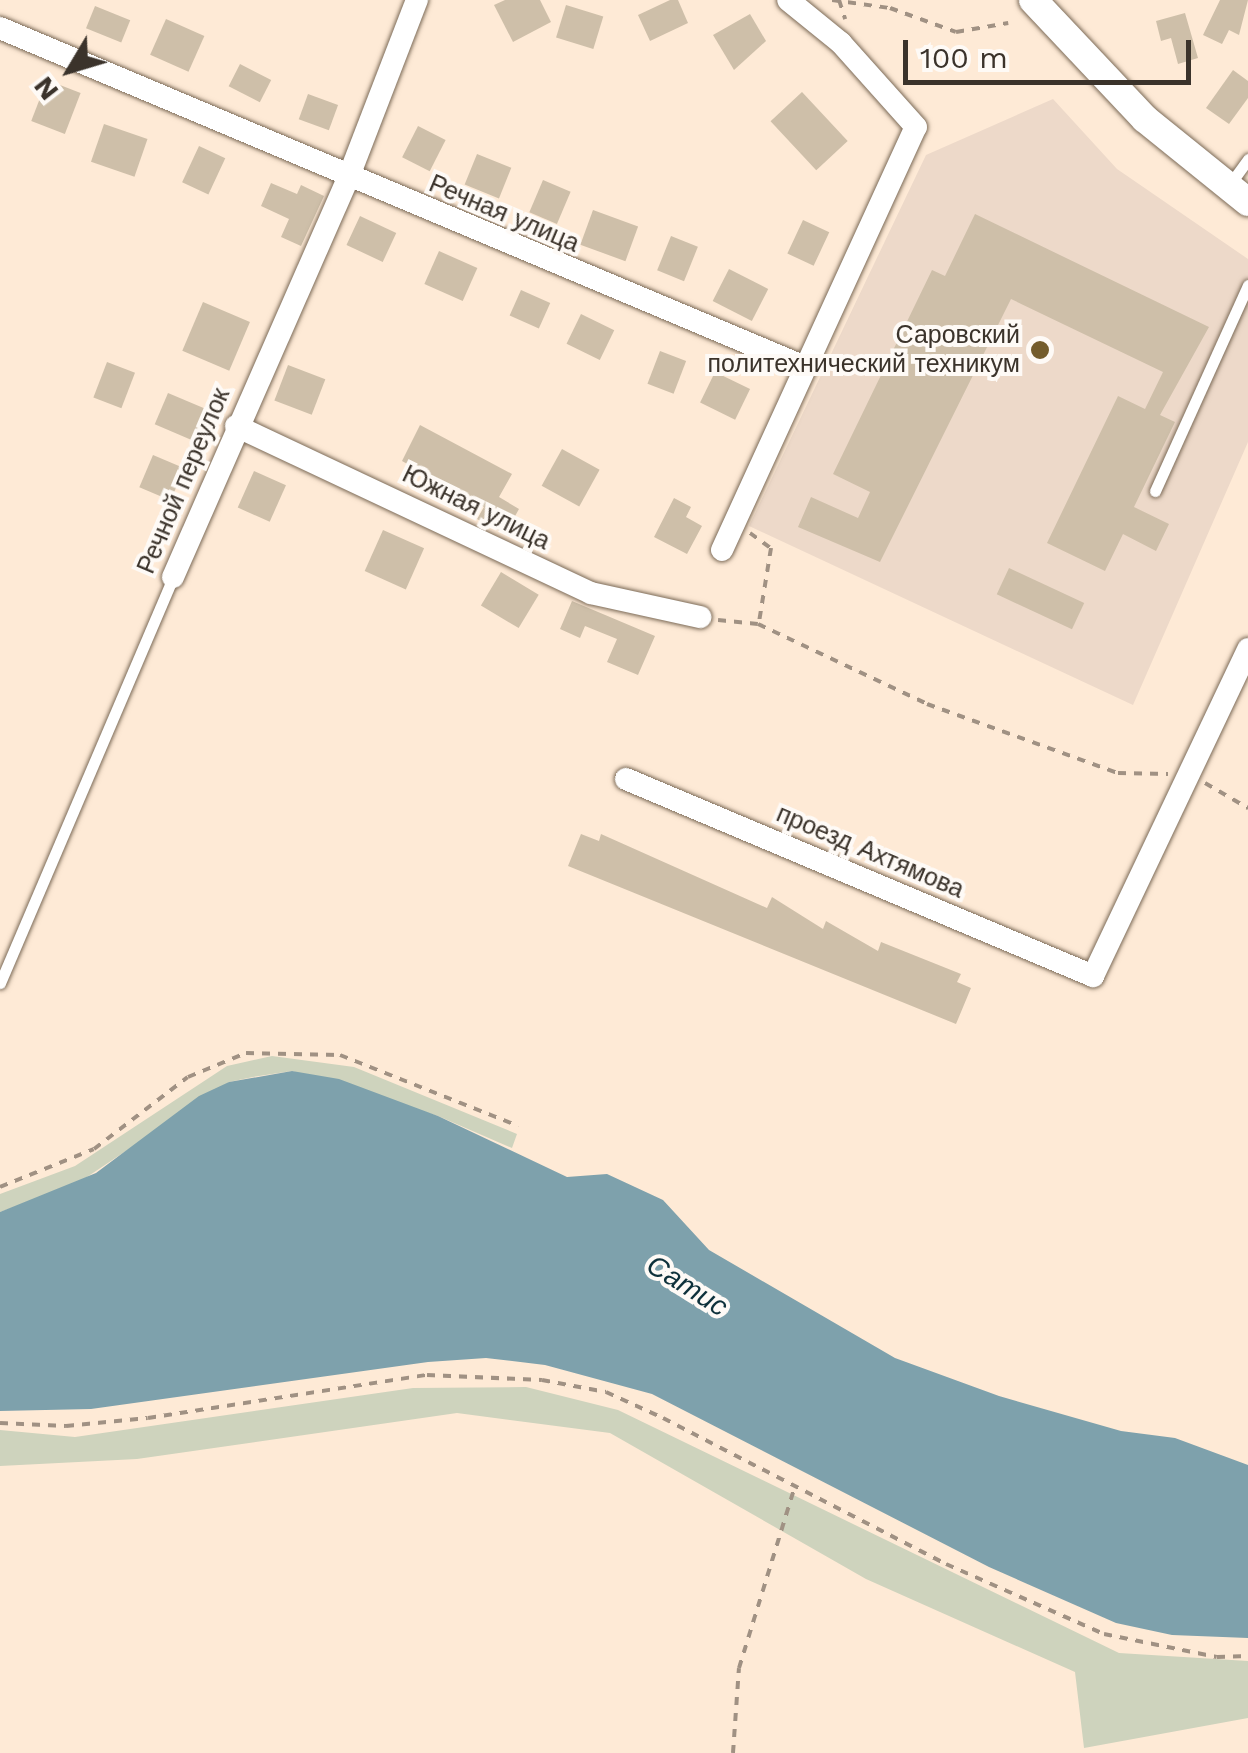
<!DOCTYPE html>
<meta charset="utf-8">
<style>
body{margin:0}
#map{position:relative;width:1248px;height:1753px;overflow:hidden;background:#feead6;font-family:"Work Sans",sans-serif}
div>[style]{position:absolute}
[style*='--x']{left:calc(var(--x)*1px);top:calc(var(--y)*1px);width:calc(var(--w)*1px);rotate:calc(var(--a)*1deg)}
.education>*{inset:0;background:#edd9c9}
.green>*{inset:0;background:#ced3bd}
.water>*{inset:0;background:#7ea1ac}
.building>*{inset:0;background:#cebfa9;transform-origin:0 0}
.path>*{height:4px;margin-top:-2px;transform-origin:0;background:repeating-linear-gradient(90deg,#a09183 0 8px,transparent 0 16px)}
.roads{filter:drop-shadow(0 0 2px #7b6a57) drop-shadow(0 0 2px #7b6a57)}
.service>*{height:11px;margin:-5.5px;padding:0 5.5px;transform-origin:5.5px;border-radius:5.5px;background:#fff}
.minor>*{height:22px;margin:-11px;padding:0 11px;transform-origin:11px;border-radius:11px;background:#fff}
.tertiary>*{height:28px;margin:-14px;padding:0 14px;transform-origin:14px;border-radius:14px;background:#fff}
.dots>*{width:28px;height:28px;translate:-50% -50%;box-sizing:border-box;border:5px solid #fefaf6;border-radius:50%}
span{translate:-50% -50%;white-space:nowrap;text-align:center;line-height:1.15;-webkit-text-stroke:8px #fefaf6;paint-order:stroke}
.street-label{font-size:25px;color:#3b332b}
.poi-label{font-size:25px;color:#3b332b}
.right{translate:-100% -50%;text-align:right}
.water-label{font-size:28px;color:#0e313b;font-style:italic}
.north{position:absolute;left:20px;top:20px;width:100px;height:100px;-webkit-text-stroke:8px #fefaf6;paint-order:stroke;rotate:232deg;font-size:28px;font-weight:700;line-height:40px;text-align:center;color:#3b332b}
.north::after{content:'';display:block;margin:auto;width:35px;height:45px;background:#3b332b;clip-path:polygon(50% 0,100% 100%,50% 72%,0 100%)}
.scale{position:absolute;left:903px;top:40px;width:288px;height:45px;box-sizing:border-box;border:5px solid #3b332b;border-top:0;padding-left:12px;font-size:30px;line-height:35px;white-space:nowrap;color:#3b332b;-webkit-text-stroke:8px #fefaf6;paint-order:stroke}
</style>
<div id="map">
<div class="education">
<div style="clip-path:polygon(1053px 99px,1117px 169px,1248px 259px,1248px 442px,1133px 705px,749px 526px,926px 155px)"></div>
</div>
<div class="green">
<div style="clip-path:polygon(272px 1056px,354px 1067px,517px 1134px,512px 1148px,438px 1116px,292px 1071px,253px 1077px,229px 1082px,72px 1187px,0 1212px,0 1194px,75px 1166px,227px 1066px)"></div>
<div style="clip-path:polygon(526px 1387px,618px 1410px,1119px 1653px,1248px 1661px,1248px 1718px,1084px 1748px,1075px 1672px,866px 1579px,610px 1433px,457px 1413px,137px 1459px,0 1466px,0 1430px,75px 1437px,413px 1388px)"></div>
</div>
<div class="water">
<div style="clip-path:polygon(292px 1071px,339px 1079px,438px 1116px,567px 1177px,607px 1174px,663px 1200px,709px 1250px,895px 1358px,999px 1396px,1121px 1431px,1175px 1438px,1248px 1465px,1248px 1638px,1172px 1635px,1116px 1623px,989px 1567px,652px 1394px,545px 1365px,486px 1358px,428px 1362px,91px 1409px,0 1411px,0 1212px,96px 1173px,199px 1096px,229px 1082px)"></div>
</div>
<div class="building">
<div style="clip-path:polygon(505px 0,540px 0,551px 22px,513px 42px,494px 5px)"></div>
<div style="clip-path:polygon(670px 0,678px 0,688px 23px,650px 41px,638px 15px)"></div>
<div style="clip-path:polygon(1220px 0,1248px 0,1239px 35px,1229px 30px,1222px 44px,1203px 35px)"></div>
<div style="left:566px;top:5px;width:39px;height:34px;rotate:17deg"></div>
<div style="left:95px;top:6px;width:38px;height:24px;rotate:22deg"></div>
<div style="clip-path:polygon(1185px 13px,1198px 58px,1178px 64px,1171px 38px,1161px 41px,1156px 21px)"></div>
<div style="clip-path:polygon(750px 14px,766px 41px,734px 70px,713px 35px)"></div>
<div style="left:166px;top:19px;width:42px;height:39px;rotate:24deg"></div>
<div style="left:240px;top:64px;width:35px;height:25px;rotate:27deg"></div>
<div style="clip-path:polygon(1233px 70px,1248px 81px,1248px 98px,1229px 124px,1206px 108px)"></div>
<div style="left:47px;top:80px;width:36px;height:44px;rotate:21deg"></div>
<div style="left:802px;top:92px;width:67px;height:43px;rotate:47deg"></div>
<div style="left:308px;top:94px;width:32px;height:27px;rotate:20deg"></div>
<div style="left:104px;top:124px;width:46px;height:40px;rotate:19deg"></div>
<div style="left:418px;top:126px;width:31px;height:35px;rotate:27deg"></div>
<div style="left:199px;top:146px;width:29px;height:40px;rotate:25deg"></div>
<div style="left:477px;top:154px;width:37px;height:33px;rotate:22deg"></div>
<div style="left:543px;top:180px;width:30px;height:35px;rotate:23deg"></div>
<div style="clip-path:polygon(271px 183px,297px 194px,301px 185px,324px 196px,301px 246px,281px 237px,289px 219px,261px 206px)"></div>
<div style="left:593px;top:210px;width:48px;height:37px;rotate:20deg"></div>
<div style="clip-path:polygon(975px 214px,1209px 327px,1160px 415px,1175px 422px,1134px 507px,1169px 524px,1156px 551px,1123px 534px,1105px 571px,1047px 543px,1118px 396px,1145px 409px,1163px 372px,1011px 299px,880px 562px,798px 527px,811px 497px,858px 518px,870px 492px,833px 474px,932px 270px,945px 276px)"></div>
<div style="left:360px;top:216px;width:40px;height:32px;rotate:25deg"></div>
<div style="left:803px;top:220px;width:29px;height:37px;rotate:25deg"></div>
<div style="left:671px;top:236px;width:29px;height:37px;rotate:22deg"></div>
<div style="left:439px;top:251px;width:42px;height:36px;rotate:24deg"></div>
<div style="left:729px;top:269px;width:44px;height:36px;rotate:27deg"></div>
<div style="left:521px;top:290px;width:32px;height:28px;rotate:24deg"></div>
<div style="left:203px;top:302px;width:51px;height:53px;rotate:23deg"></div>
<div style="left:581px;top:314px;width:37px;height:33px;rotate:26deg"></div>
<div style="left:660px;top:351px;width:28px;height:35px;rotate:21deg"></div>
<div style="left:107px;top:362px;width:30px;height:38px;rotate:21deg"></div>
<div style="left:288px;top:365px;width:40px;height:38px;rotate:21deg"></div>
<div style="left:715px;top:372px;width:39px;height:34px;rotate:26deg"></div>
<div style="left:168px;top:393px;width:47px;height:34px;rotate:23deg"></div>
<div style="clip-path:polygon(420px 425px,512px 474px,499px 497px,519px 509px,505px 534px,477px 519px,484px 507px,402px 461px)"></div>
<div style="left:562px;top:449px;width:43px;height:42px;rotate:29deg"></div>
<div style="left:153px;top:455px;width:34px;height:35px;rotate:23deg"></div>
<div style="left:254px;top:471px;width:35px;height:40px;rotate:24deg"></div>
<div style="clip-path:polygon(674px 498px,691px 507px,686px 517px,702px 526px,687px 554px,654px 537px)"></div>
<div style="left:383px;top:530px;width:45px;height:45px;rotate:24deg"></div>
<div style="left:1009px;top:568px;width:83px;height:29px;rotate:25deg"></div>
<div style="left:501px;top:572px;width:44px;height:39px;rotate:31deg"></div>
<div style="clip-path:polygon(572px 601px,655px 636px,638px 675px,607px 662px,617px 639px,585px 626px,580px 638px,560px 629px)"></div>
<div style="clip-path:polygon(581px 834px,599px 841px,601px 834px,767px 908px,772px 897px,823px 929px,826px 921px,878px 951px,881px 942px,961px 974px,957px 982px,971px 988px,956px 1024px,568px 866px)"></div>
</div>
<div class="path">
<div style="--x:832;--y:0;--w:59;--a:7.9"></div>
<div style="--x:890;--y:8;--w:70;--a:20"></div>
<div style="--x:956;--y:32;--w:53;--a:-9.8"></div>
<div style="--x:839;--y:0;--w:20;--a:72"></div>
<div style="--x:750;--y:533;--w:26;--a:36"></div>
<div style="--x:771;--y:548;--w:75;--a:99.2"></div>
<div style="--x:718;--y:620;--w:40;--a:5.7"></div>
<div style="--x:758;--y:624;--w:187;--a:25.3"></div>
<div style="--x:927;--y:704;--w:203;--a:19.9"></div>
<div style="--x:1118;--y:773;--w:50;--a:1.1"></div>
<div style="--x:1205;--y:783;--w:50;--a:30.2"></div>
<div style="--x:0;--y:1187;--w:101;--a:-22"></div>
<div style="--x:94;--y:1149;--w:118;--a:-37.5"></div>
<div style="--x:188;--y:1077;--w:63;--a:-22.5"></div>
<div style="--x:246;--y:1053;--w:94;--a:1.2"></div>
<div style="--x:340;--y:1055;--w:192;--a:21.7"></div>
<div style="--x:0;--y:1423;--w:66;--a:2.6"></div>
<div style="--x:66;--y:1426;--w:82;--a:-5.6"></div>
<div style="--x:148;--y:1418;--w:282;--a:-8.8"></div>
<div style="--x:427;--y:1375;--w:115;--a:2.5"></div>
<div style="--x:542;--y:1380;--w:65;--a:10.6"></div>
<div style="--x:606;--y:1392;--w:63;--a:24.5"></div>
<div style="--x:663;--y:1418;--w:318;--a:27.3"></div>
<div style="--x:946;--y:1564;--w:173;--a:23.9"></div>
<div style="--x:1104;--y:1634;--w:115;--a:11.5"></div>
<div style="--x:1217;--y:1657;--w:31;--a:-2"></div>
<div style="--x:733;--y:1753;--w:85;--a:-86"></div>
<div style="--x:739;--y:1668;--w:190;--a:-72.9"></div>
</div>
<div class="roads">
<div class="service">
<div style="--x:1230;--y:184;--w:31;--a:-54"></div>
<div style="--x:1155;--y:491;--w:226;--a:-65.7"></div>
<div style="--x:0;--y:983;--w:441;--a:-66.9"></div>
</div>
<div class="minor">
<div style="--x:0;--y:28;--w:873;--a:22.84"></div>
<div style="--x:236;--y:426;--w:392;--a:25.2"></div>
<div style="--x:591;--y:593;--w:112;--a:12.4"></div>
<div style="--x:722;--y:550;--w:465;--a:-65.4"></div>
<div style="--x:916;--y:127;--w:113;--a:-131.8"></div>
<div style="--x:841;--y:43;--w:68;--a:-140.9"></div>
<div style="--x:173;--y:577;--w:438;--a:-66.3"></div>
<div style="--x:349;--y:176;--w:189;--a:-68.9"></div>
<div style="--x:626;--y:779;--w:507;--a:22.87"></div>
<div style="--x:1093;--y:976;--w:362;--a:-64.6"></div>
</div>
<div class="tertiary">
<div style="--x:1033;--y:0;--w:163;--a:46.7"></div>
<div style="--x:1145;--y:119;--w:132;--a:38.9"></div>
</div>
</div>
<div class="dots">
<div style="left:1040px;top:350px;background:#745c2c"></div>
</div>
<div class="street-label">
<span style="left:504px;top:214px;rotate:23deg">Речная улица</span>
<span style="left:184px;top:481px;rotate:-67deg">Речной переулок</span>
<span style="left:476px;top:508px;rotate:26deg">Южная улица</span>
<span style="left:870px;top:852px;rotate:23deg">проезд Ахтямова</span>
</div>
<div class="poi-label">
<span class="right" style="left:1020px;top:350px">Саровский<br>политехнический техникум</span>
</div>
<div class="water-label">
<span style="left:687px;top:1286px;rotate:32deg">Сатис</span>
</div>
<div class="north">N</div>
<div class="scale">100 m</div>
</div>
